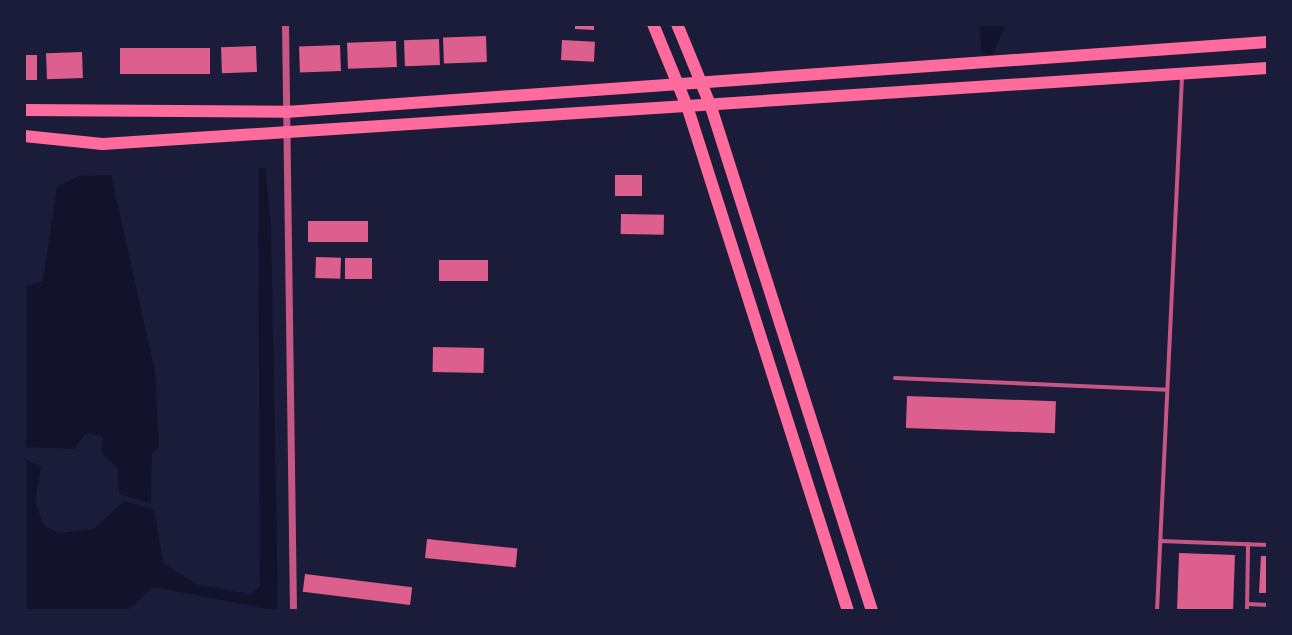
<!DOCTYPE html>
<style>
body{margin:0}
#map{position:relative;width:1292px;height:635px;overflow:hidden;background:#1b1b3a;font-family:Mulish,sans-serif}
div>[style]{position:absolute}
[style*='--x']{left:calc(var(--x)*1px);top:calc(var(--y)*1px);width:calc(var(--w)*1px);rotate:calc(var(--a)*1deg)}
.water>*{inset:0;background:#12122b}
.building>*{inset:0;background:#dd5f8e;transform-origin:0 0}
.service>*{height:4px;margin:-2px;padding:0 2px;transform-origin:2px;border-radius:2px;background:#c65784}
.minor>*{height:7px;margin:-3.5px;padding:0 3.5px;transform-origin:3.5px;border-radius:3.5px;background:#c65784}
.primary>*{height:12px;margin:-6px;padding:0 6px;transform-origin:6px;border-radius:6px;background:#ff6b9d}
.trunk>*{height:12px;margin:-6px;padding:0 6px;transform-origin:6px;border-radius:6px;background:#ff6b9d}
span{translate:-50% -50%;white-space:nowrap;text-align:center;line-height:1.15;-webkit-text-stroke:6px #1b1b3a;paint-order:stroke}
.frame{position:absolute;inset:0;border:26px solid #1b1b3a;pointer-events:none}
</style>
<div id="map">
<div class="water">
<div style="clip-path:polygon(980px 24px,1006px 24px,992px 55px,981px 53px)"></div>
<div style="clip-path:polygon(258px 168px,265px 168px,271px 225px,278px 611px,154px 587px,126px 611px,24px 611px,24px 459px,41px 466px,35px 502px,44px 526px,59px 533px,94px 529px,124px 501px,154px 509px,163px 563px,198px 585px,251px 594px,260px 586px)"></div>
<div style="clip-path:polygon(111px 175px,155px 372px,159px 447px,152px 453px,151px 503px,119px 494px,118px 469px,102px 453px,103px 436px,86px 433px,74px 449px,24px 447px,24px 287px,43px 281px,57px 187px,79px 176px)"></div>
</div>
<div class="building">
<div style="clip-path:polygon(575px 24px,594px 24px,594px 30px,575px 29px)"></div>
<div style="left:486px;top:36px;width:26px;height:43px;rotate:88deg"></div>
<div style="left:439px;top:39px;width:26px;height:35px;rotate:88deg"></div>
<div style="left:562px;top:40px;width:33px;height:20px;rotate:3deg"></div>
<div style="left:396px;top:41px;width:26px;height:49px;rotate:88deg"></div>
<div style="left:340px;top:45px;width:26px;height:41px;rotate:88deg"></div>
<div style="left:256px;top:46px;width:26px;height:35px;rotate:88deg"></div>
<div style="left:210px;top:48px;width:26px;height:90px;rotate:90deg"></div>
<div style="left:82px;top:52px;width:26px;height:36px;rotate:88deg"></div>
<div style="left:24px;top:55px;width:13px;height:25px"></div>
<div style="left:615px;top:175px;width:27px;height:21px"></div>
<div style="left:621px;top:214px;width:43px;height:20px;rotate:1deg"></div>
<div style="left:308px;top:221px;width:60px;height:21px"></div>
<div style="left:316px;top:257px;width:25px;height:21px;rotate:2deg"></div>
<div style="left:345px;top:258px;width:27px;height:21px"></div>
<div style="left:488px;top:260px;width:21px;height:49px;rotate:90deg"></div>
<div style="left:433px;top:347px;width:51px;height:25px;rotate:1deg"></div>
<div style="left:907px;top:396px;width:149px;height:32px;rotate:2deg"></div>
<div style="left:427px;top:539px;width:91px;height:19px;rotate:6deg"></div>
<div style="left:1179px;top:553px;width:56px;height:58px;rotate:2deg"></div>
<div style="clip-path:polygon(1261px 556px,1268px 556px,1268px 593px,1259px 593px)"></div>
<div style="left:305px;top:574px;width:108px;height:18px;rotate:7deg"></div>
</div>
<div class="service">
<div style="--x:895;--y:378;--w:272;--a:2.5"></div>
<div style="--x:1160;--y:541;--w:108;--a:2.1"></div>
<div style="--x:1247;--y:604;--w:21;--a:3"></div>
<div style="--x:1157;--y:611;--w:535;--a:-87.32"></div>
<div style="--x:1247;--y:611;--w:67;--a:-89.1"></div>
</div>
<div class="minor">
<div style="--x:285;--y:24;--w:587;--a:89.22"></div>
</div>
<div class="primary">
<div style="--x:24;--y:110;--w:262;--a:0.4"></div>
<div style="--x:286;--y:112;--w:984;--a:-4.08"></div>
<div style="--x:24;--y:136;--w:79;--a:5.8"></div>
<div style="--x:103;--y:144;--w:1167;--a:-3.73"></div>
</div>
<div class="trunk">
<div style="--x:653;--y:24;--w:92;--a:67.6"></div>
<div style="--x:688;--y:109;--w:527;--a:72.32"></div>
<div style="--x:677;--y:24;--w:90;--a:67.7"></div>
<div style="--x:711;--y:107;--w:529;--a:72.28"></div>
</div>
<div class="frame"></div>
</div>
